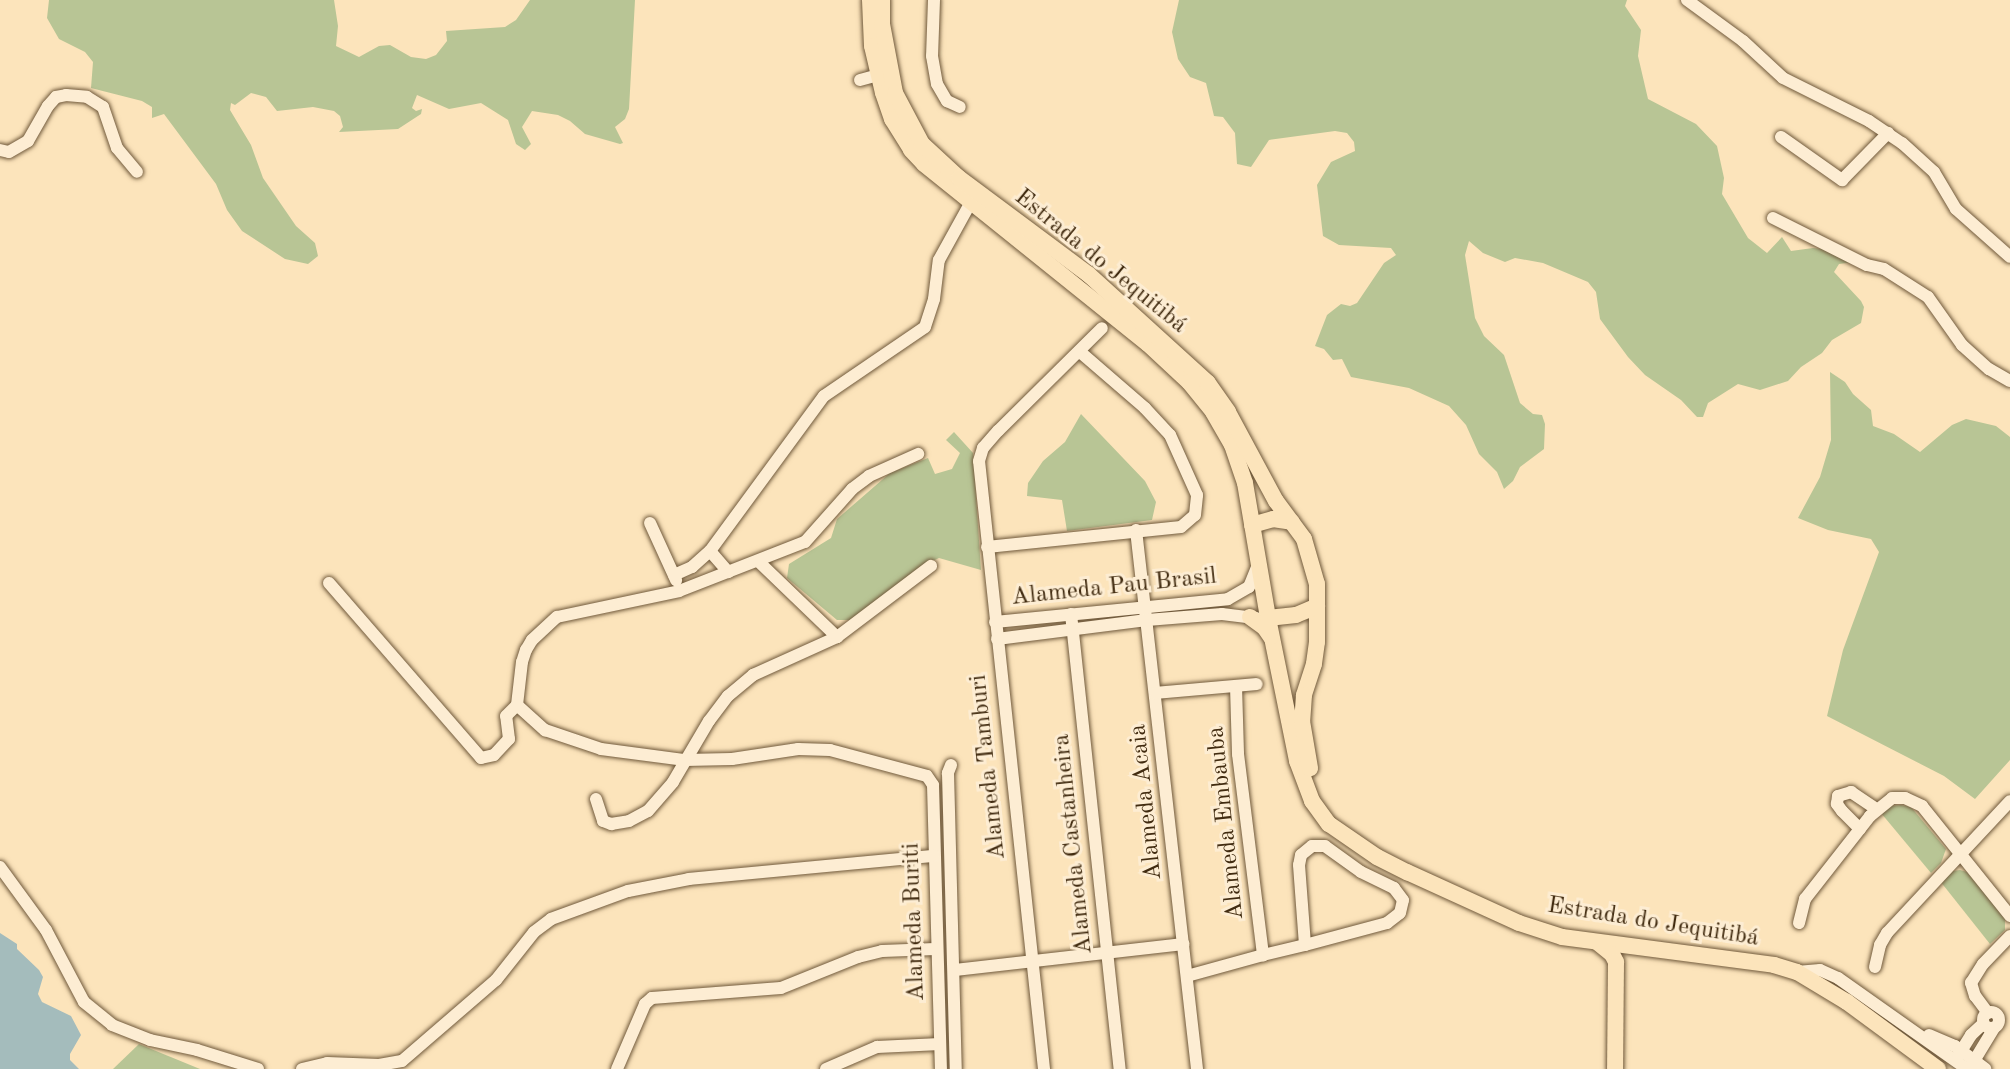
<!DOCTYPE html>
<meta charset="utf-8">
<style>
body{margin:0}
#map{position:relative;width:2010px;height:1069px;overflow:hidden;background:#fce4bb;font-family:"Old Standard TT",serif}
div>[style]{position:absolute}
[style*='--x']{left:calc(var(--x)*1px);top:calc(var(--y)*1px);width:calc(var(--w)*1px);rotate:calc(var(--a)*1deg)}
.green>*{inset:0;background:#b8c595}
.water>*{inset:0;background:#a4bcbc}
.roads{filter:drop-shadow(0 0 2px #70593b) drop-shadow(0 0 2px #70593b)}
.minor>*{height:12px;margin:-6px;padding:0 6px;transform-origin:6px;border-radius:6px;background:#fdedd3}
.minor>.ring{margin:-6px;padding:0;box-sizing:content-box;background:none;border:12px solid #fdedd3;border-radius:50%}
.major>*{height:16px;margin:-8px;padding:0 8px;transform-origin:8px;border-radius:8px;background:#fce4bb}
span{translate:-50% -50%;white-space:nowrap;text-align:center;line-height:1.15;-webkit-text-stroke:6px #fdedd3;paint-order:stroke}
.street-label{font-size:24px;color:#412b10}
</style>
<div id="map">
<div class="green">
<div style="clip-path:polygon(49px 0,334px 0,338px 26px,336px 46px,359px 57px,379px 46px,390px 45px,411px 57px,426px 59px,436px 55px,447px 41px,446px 31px,505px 27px,516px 20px,530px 0,635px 0,629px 109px,625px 119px,615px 127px,623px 143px,620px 144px,585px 134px,570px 121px,558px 115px,532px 111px,522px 127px,531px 144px,525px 150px,516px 144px,508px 120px,481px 103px,449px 109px,417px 95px,412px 108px,416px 111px,422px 109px,421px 114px,398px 129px,339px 132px,343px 127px,340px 116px,334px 111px,313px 107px,277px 111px,266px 97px,251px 93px,235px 105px,231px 103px,230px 110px,251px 145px,263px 178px,296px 226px,315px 243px,318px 256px,308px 264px,285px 259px,242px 231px,227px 210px,216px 184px,164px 114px,152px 118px,152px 107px,142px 101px,91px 88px,93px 62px,85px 52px,59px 39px,47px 18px)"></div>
<div style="clip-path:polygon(1179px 0,1627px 0,1625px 6px,1641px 30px,1638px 56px,1648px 99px,1696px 124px,1717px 146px,1724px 178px,1722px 194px,1748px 238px,1767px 253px,1782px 237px,1791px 251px,1813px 248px,1842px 251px,1861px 261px,1839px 264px,1834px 272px,1861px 301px,1864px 307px,1861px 323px,1832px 340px,1822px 353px,1801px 367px,1788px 381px,1760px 390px,1738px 384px,1708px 403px,1703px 417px,1697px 417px,1681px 400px,1645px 375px,1628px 357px,1600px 319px,1596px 292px,1588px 282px,1543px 263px,1515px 258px,1505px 262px,1483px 253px,1469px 241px,1465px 255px,1475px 318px,1484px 336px,1504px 355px,1520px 403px,1533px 414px,1542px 415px,1545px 424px,1544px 449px,1520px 467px,1513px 481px,1504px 489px,1497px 472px,1479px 454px,1466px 425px,1449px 406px,1409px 388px,1351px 377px,1342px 359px,1333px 360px,1324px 349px,1315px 346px,1327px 315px,1341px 304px,1350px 306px,1357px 303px,1384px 263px,1396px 255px,1391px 248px,1339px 245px,1323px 236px,1317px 185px,1331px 162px,1355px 151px,1354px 142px,1347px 133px,1335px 131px,1269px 140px,1251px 167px,1237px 164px,1235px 133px,1223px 117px,1214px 116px,1206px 83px,1190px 77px,1178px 59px,1172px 32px)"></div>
<div style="clip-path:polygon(1830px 372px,1845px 382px,1853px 394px,1871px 410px,1873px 426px,1894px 434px,1920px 452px,1952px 425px,1966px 419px,1996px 426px,2010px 437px,2010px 760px,1975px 799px,1944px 776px,1827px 716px,1843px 650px,1879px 552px,1871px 539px,1828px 530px,1798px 518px,1820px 477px,1831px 440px)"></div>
<div style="clip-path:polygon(1081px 414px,1145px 481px,1156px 502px,1152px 520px,1067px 531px,1062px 500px,1027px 496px,1028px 483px,1043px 461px,1065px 442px)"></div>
<div style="clip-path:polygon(954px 432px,973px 453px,981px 570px,939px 558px,926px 564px,852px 620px,837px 620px,787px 578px,789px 564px,831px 538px,837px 519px,890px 473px,928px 458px,935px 474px,952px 469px,960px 453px,946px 440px)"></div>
<div style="clip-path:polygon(1901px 805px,1911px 807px,1946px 849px,1941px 863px,1931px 873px,1881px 813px,1890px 806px)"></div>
<div style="clip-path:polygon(1960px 870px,1967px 872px,2005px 919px,2005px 930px,1990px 944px,1940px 881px,1953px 871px)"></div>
<div style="clip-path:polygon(139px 1044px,200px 1069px,113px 1069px)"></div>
</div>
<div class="water">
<div style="clip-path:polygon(0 933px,17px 944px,17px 949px,39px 970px,43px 977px,38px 994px,42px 1002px,71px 1016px,81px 1035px,70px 1054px,70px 1060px,79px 1069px,0 1069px)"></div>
</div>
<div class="roads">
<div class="minor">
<div style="--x:934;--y:0;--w:56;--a:92"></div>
<div style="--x:932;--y:56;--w:28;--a:80"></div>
<div style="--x:937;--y:84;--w:20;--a:60"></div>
<div style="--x:947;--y:101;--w:14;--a:25"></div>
<div style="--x:1687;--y:0;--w:69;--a:36.2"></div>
<div style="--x:1743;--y:41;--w:54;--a:42.8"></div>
<div style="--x:1783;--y:78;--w:96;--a:26.6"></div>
<div style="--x:1869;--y:121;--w:40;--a:34"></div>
<div style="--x:1902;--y:143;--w:43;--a:42.2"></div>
<div style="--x:1934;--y:172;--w:43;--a:59.3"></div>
<div style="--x:1956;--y:209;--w:72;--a:41.6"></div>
<div style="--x:860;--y:80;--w:20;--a:-15"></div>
<div style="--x:1781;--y:137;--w:75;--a:35.2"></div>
<div style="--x:1842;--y:180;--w:66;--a:-45.6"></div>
<div style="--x:0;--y:150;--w:9;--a:13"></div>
<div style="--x:9;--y:152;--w:22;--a:-30"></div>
<div style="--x:28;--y:141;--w:40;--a:-60.3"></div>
<div style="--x:48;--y:106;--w:12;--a:-48"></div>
<div style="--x:56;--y:97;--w:10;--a:-11"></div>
<div style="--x:66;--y:95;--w:21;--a:5"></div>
<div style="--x:87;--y:97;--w:19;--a:32"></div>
<div style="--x:103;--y:107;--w:43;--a:71.1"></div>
<div style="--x:117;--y:148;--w:31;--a:50"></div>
<div style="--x:1773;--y:218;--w:105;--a:26.6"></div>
<div style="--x:1867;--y:265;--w:17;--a:13"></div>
<div style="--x:1884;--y:269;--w:52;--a:32.5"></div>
<div style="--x:1928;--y:297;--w:59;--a:54.7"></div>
<div style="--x:1962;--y:345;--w:36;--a:42"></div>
<div style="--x:1989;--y:369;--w:24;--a:30"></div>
<div style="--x:650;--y:523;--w:63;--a:65.5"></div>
<div style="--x:1136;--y:530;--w:542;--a:83.54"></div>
<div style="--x:987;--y:547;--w:195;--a:-5.9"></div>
<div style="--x:1181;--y:527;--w:18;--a:-41"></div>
<div style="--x:1195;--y:515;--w:20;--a:-84"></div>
<div style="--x:1197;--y:495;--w:66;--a:-114.2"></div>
<div style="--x:1170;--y:435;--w:37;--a:-133"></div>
<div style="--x:1145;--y:408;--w:87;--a:-139.2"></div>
<div style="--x:710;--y:551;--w:28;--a:49"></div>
<div style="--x:758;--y:561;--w:110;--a:43.9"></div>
<div style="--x:674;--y:575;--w:20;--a:-24"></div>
<div style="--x:692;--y:567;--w:24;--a:-42"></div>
<div style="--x:710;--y:551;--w:192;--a:-53.7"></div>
<div style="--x:824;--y:396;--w:122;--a:-34.3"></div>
<div style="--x:925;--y:327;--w:29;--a:-72"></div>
<div style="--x:934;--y:299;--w:39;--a:-83"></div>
<div style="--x:939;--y:260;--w:66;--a:-61.1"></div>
<div style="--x:329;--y:583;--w:232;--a:49"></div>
<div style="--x:481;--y:758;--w:13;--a:-13"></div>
<div style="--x:494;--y:755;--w:22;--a:-47"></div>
<div style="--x:509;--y:739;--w:23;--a:-97"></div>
<div style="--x:506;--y:716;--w:16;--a:-45"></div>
<div style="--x:1071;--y:614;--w:458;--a:83.9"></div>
<div style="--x:995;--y:622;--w:234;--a:-5.6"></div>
<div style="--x:1228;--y:599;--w:24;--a:-30"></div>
<div style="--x:1249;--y:587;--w:24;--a:-68"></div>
<div style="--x:997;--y:639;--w:151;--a:-7.2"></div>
<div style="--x:1147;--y:620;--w:75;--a:-4.6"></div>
<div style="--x:1222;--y:614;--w:35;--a:7"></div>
<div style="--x:1236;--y:686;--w:68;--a:88.3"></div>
<div style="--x:1238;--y:754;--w:203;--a:82.9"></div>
<div style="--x:1155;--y:693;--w:102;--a:-5"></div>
<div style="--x:517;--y:705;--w:38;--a:42"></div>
<div style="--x:545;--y:730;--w:59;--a:18.7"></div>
<div style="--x:601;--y:749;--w:85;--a:7.5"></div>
<div style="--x:685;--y:760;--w:47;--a:-1.2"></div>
<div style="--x:732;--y:759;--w:67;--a:-8.6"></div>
<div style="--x:798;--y:749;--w:32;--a:2"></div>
<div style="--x:830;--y:750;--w:100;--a:15"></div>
<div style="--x:927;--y:776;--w:11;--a:56"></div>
<div style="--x:933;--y:785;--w:284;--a:88.4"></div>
<div style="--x:517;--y:705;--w:43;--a:-83.4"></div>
<div style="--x:522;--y:662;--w:13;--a:-72"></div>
<div style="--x:526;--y:650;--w:12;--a:-59"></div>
<div style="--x:532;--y:640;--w:34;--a:-43"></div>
<div style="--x:557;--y:617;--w:125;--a:-12"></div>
<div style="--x:679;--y:591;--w:135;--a:-21.3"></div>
<div style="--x:805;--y:542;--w:71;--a:-48.4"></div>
<div style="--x:852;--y:489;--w:21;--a:-37"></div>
<div style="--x:869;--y:476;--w:54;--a:-24.2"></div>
<div style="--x:951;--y:765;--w:9;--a:111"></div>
<div style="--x:948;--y:773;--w:296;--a:88.5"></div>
<div style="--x:596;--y:799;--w:23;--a:72"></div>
<div style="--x:603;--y:821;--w:9;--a:21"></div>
<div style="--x:611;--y:824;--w:18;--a:-9"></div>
<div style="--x:629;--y:821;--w:21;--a:-28"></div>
<div style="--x:648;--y:811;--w:38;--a:-49"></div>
<div style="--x:673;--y:782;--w:71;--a:-59.5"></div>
<div style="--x:709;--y:721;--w:31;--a:-53"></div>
<div style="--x:728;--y:696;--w:33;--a:-40"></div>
<div style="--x:753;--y:675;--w:92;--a:-24.3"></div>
<div style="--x:837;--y:637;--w:118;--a:-37.1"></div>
<div style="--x:1860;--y:829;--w:25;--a:-135"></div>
<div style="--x:1842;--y:811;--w:9;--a:-126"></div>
<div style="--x:1837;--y:804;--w:8;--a:-83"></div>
<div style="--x:1838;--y:796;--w:14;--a:-17"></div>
<div style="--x:1851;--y:792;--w:30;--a:34"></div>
<div style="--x:0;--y:867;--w:78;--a:53.9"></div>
<div style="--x:46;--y:930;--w:81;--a:62.2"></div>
<div style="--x:84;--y:1002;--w:36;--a:39"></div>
<div style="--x:112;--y:1025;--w:41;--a:21.5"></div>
<div style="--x:150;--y:1040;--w:48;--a:12"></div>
<div style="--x:197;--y:1050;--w:64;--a:17.3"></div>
<div style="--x:1799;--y:923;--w:25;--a:-76"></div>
<div style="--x:1805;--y:899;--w:105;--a:-51.9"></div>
<div style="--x:1870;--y:816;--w:28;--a:-39"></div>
<div style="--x:1892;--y:798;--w:13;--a:0"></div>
<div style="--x:1905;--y:798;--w:19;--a:25"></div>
<div style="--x:1922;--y:806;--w:141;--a:51.3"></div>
<div style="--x:1875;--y:967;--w:23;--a:-77"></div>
<div style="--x:1880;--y:945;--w:14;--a:-60"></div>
<div style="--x:1887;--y:933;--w:180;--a:-47"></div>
<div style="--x:955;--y:970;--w:230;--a:-6.5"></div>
<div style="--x:1797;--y:972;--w:23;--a:-5"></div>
<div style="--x:1820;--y:970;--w:20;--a:24"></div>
<div style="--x:1838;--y:978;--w:158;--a:35.2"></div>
<div style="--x:1187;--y:976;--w:79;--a:-15.4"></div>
<div style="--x:1263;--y:955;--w:43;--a:-13.4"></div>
<div style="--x:1305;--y:945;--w:85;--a:-15"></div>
<div style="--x:1387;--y:923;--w:16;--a:-38"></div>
<div style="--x:1400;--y:913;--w:13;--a:-77"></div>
<div style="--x:1403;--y:900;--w:15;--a:-127"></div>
<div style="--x:1394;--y:888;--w:37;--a:-154"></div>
<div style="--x:1361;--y:872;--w:44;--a:-144.2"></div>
<div style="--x:1325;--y:846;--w:13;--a:180"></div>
<div style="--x:1312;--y:846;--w:14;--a:141"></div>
<div style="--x:1301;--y:855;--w:10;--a:101"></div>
<div style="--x:1299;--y:865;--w:80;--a:85.7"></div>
<div class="ring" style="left:1983px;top:1012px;width:4px;height:4px"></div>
<div style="--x:1988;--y:1013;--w:21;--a:-127"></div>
<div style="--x:1975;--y:996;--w:14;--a:-107"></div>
<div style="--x:1971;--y:983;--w:22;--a:-58"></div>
<div style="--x:1983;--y:964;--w:39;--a:-46"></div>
<div style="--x:1929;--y:1035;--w:28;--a:23"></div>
<div style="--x:1955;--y:1046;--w:38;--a:37"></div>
<div style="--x:1958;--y:1056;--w:25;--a:-58"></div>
<div style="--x:1971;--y:1035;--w:16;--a:-43"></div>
<div style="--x:1971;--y:1066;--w:44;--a:-58.8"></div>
<div style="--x:302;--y:1069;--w:26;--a:-13"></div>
<div style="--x:327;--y:1063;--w:52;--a:2.2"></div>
<div style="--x:379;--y:1065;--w:23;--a:-10"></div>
<div style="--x:402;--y:1061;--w:124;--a:-40.8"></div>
<div style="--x:496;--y:980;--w:61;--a:-51.6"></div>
<div style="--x:534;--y:932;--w:21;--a:-37"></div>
<div style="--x:551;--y:919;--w:82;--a:-20"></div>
<div style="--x:628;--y:891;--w:62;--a:-11.1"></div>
<div style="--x:689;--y:879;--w:246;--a:-5.4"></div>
<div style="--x:617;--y:1069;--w:71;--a:-66.7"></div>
<div style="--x:645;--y:1004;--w:9;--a:-41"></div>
<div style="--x:652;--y:998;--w:129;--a:-4.4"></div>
<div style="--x:781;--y:988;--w:83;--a:-21.9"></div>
<div style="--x:858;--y:957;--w:25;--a:-14"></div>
<div style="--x:882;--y:951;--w:53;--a:-2.2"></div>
<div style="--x:826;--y:1069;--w:56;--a:-23.3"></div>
<div style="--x:877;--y:1047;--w:63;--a:-2.7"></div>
<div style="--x:1044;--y:1069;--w:611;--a:-96.1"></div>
<div style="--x:979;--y:461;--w:14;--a:-73"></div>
<div style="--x:983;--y:448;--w:23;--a:-49"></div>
<div style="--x:998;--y:431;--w:146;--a:-44.7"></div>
</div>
<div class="major">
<div style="--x:870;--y:0;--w:46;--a:87.5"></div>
<div style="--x:872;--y:46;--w:48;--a:76.8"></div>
<div style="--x:883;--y:93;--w:28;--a:71"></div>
<div style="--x:892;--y:119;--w:36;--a:58"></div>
<div style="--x:911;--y:150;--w:19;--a:47"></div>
<div style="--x:924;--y:164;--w:287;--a:38.8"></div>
<div style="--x:1148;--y:344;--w:56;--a:42.8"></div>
<div style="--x:1189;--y:382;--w:38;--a:51"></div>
<div style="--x:1213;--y:412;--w:38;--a:60"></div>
<div style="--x:1232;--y:445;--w:40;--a:71.1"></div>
<div style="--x:1245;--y:483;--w:137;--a:80.3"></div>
<div style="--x:1268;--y:618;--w:146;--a:78.5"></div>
<div style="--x:1297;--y:761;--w:43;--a:69.4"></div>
<div style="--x:1312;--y:801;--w:29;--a:54"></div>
<div style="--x:1329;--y:824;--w:58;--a:34.5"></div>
<div style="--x:1377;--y:857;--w:34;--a:27"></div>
<div style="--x:1407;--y:872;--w:123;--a:24.5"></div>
<div style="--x:1519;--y:923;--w:45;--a:18"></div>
<div style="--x:1562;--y:937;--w:214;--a:7.5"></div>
<div style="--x:1774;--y:965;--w:24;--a:17"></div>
<div style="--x:1797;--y:972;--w:58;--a:31"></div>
<div style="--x:1847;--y:1002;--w:113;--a:36.4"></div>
<div style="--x:882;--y:0;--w:24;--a:90"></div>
<div style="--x:882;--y:24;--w:70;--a:79.3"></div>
<div style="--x:895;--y:93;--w:58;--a:62.1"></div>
<div style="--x:922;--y:144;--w:50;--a:42.6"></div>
<div style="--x:959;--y:178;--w:161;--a:36.7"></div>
<div style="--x:1088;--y:274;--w:162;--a:42.2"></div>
<div style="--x:1208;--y:383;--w:35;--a:55"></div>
<div style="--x:1228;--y:412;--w:101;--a:61.7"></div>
<div style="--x:1276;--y:501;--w:47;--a:53.6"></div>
<div style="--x:1304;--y:539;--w:47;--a:73.9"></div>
<div style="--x:1317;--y:584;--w:58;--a:90"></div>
<div style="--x:1317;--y:642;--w:22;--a:98"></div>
<div style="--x:1314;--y:664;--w:33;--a:108"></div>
<div style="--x:1304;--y:695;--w:26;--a:94"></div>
<div style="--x:1302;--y:721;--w:48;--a:80.3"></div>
<div style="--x:1252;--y:525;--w:22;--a:-16"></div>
<div style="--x:1273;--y:519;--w:19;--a:9"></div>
<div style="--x:1250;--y:617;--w:17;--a:36"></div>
<div style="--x:1264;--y:627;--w:12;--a:55"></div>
<div style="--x:1268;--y:618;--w:28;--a:-6"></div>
<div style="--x:1296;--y:615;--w:23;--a:-23"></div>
<div style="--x:1597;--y:942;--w:19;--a:39"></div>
<div style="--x:1612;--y:954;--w:9;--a:63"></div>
<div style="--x:1616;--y:962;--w:107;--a:90.5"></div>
</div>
</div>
<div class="street-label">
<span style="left:1100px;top:262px;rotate:39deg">Estrada do Jequitibá</span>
<span style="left:1114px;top:588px;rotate:-6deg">Alameda Pau Brasil</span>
<span style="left:989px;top:767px;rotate:-96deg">Alameda Tamburi</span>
<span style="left:1147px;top:802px;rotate:-96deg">Alameda Acaia</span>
<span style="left:1227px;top:823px;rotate:-96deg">Alameda Embauba</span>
<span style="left:1074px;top:844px;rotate:-96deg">Alameda Castanheira</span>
<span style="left:915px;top:922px;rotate:-92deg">Alameda Buriti</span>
<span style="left:1653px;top:923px;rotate:9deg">Estrada do Jequitibá</span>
</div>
</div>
